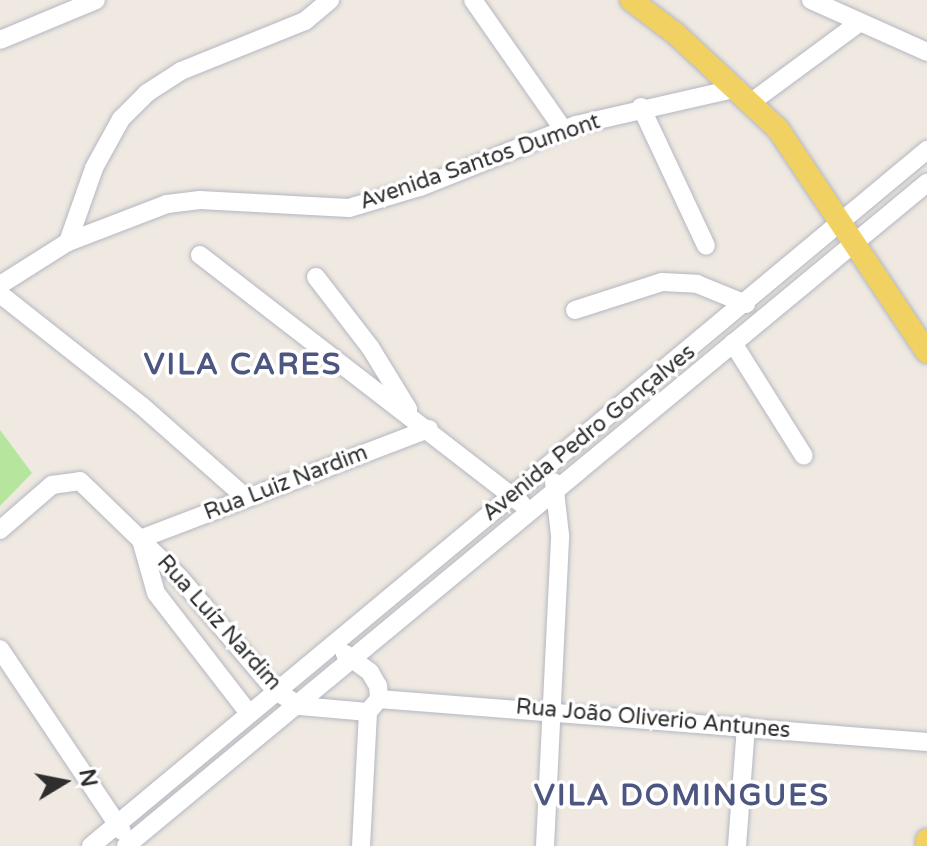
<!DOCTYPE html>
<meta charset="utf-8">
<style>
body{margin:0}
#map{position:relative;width:927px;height:846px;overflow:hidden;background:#efe9e1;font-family:"Varela Round",sans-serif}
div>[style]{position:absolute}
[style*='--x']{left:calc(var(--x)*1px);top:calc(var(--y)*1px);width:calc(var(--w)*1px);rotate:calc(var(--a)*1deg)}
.green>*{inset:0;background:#b6e59e}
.roads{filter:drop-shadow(0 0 2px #b4b7c1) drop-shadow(0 0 2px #b4b7c1)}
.minor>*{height:18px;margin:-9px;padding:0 9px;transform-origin:9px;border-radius:9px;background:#fff}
.major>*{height:22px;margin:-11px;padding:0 11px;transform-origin:11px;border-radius:11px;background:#f2d163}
span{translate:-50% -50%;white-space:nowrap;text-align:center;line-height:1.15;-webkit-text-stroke:7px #fff;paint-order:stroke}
.street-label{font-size:22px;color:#2e2e2e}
.district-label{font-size:30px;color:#4d5680;font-weight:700;letter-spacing:2px}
.north{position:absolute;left:24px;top:742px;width:80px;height:80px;-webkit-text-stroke:6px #fff;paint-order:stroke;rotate:80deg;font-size:22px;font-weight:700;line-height:32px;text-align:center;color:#2e2e2e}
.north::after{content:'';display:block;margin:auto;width:28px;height:36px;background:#2e2e2e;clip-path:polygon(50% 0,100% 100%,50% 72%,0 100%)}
</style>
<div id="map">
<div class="green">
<div style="clip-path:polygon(0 430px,32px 473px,0 506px)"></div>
</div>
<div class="roads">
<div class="minor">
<div style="--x:473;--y:0;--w:157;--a:55.1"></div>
<div style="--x:811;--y:0;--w:127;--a:24.1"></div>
<div style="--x:0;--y:40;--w:104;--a:-22.6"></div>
<div style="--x:753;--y:101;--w:133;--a:-36.4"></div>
<div style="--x:641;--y:107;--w:153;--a:64.9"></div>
<div style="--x:68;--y:242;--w:78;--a:-70.6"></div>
<div style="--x:94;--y:168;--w:56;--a:-61.1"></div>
<div style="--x:121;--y:119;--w:37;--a:-45"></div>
<div style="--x:147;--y:93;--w:40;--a:-32.9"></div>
<div style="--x:181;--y:71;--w:134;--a:-22"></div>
<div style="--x:305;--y:21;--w:33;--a:-40"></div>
<div style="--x:200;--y:255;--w:406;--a:37.7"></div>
<div style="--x:316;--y:277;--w:88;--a:52.4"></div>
<div style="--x:370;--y:347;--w:73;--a:58.5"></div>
<div style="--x:0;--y:285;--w:80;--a:-32.3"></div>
<div style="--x:68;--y:242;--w:106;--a:-21"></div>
<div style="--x:167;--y:204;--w:33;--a:-7"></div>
<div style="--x:200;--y:200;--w:149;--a:3.1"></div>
<div style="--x:349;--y:208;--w:74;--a:-16.5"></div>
<div style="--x:420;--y:187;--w:168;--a:-21.7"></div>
<div style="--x:576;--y:125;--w:165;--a:-12.9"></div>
<div style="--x:0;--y:294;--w:182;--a:38.3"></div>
<div style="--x:143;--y:407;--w:135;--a:41.4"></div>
<div style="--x:575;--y:310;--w:91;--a:-17.8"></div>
<div style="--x:662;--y:282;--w:35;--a:3"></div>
<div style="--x:697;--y:284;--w:53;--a:22.2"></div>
<div style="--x:733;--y:343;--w:133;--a:57.9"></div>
<div style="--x:0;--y:530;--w:69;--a:-40.9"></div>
<div style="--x:52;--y:485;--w:28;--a:-8"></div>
<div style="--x:80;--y:481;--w:139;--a:44.1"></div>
<div style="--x:180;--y:578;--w:148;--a:49.7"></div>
<div style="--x:276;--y:691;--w:28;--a:32"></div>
<div style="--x:300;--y:706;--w:68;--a:5"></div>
<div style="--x:368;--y:712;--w:17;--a:-50"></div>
<div style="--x:379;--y:699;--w:13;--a:-94"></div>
<div style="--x:378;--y:686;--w:16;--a:-120"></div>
<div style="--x:370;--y:672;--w:31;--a:-144"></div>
<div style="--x:143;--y:538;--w:306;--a:-20.9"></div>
<div style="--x:141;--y:540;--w:55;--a:74.2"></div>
<div style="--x:156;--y:593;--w:150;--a:52.3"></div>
<div style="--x:0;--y:649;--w:219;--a:56.2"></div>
<div style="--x:379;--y:699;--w:550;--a:4.49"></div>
<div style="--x:91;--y:846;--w:1088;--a:-39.78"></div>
<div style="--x:126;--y:846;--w:1040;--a:-39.62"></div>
<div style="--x:361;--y:846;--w:134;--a:-87"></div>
<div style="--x:545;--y:846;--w:311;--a:-87.2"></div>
<div style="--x:560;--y:535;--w:53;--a:-96.5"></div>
<div style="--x:737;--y:846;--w:120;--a:-85.7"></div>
</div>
<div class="major">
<div style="--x:631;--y:0;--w:56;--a:37.1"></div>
<div style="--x:676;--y:34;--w:139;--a:43"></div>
<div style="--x:778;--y:129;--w:268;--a:56.3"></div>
<div style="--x:927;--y:846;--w:6;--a:-90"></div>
</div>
</div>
<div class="street-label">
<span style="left:480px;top:162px;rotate:-19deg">Avenida Santos Dumont</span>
<span style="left:589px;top:433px;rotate:-39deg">Avenida Pedro Gonçalves</span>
<span style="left:286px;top:483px;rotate:-21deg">Rua Luiz Nardim</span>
<span style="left:219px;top:623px;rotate:48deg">Rua Luíz Nardim</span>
<span style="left:653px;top:719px;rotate:5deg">Rua João Oliverio Antunes</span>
</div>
<div class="district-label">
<span style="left:243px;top:365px">VILA CARES</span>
<span style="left:682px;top:796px">VILA DOMINGUES</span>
</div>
<div class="north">N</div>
</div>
